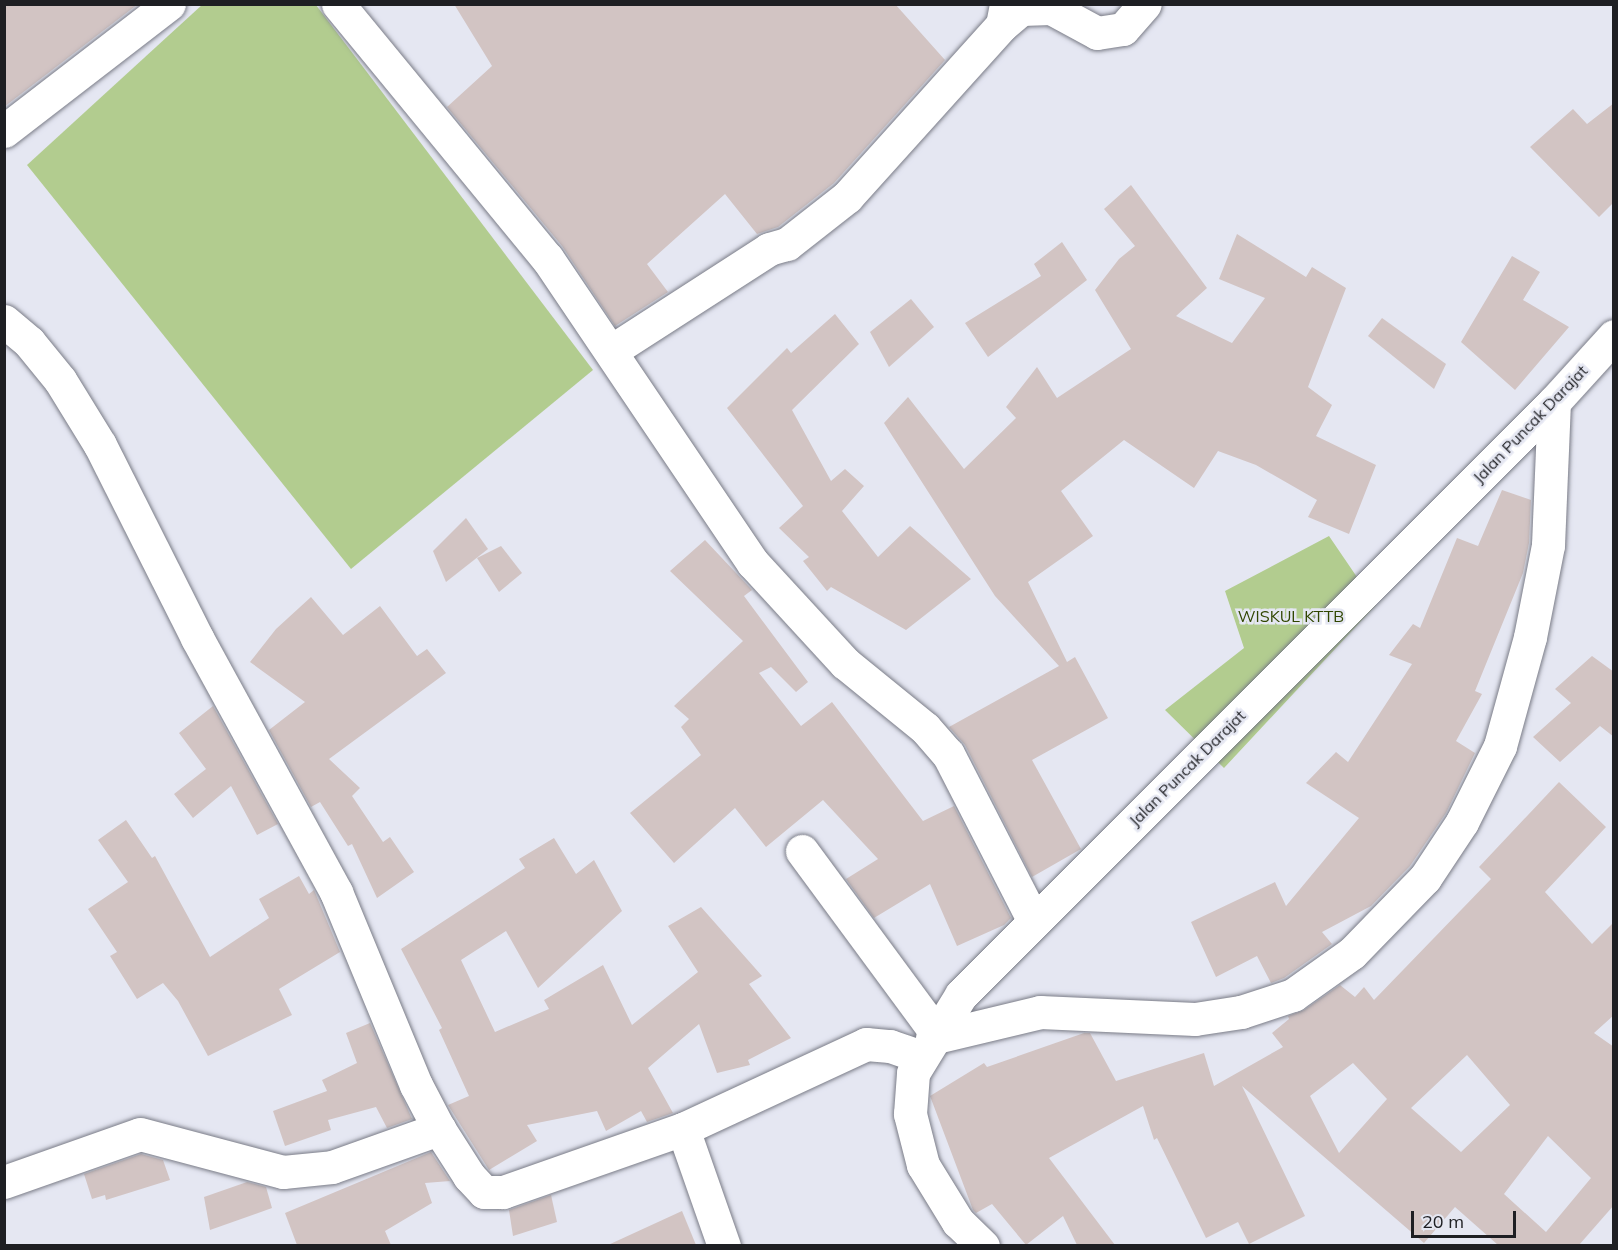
<!DOCTYPE html>
<style>
body{margin:0}
#map{position:relative;width:1618px;height:1250px;overflow:hidden;background:#e5e7f2;font-family:Mulish,sans-serif}
div>[style]{position:absolute}
[style*='--x']{left:calc(var(--x)*1px);top:calc(var(--y)*1px);width:calc(var(--w)*1px);rotate:calc(var(--a)*1deg)}
.green>*{inset:0;background:#b2cc8f}
.building>*{inset:0;background:#d2c4c3}
.roads{filter:drop-shadow(0 0 2px #7a7c87) drop-shadow(0 0 2px #7a7c87)}
.minor>*{height:33px;margin:-16.5px;padding:0 16.5px;transform-origin:16.5px;border-radius:16.5px;background:#fff}
.tertiary>*{height:33px;margin:-16.5px;padding:0 16.5px;transform-origin:16.5px;border-radius:16.5px;background:#fff}
span{translate:-50% -50%;white-space:nowrap;text-align:center;line-height:1.15;-webkit-text-stroke:5px #e5e7f2;paint-order:stroke}
.street-label{font-size:16px;color:#1e1f23}
.park-label{font-size:16px;color:#304600}
.frame{position:absolute;inset:0;border:6px solid #1e1f23;pointer-events:none}
.scale{position:absolute;left:1411px;top:1211px;width:105px;height:27px;box-sizing:border-box;border:3px solid #1e1f23;border-top:0;padding-left:8px;font-size:18px;line-height:21px;white-space:nowrap;color:#1e1f23;-webkit-text-stroke:4px #e5e7f2;paint-order:stroke}
</style>
<div id="map">
<div class="green">
<div style="clip-path:polygon(203px 4px,316px 5px,593px 370px,351px 569px,27px 165px)"></div>
<div style="clip-path:polygon(1329px 536px,1376px 605px,1224px 768px,1165px 710px,1244px 648px,1225px 591px)"></div>
</div>
<div class="building">
<div style="clip-path:polygon(4px 4px,138px 4px,4px 107px)"></div>
<div style="clip-path:polygon(454px 4px,895px 4px,945px 60px,834px 183px,778px 227px,757px 234px,725px 194px,647px 264px,668px 292px,615px 326px,562px 246px,447px 107px,492px 66px)"></div>
<div style="clip-path:polygon(1614px 103px,1614px 202px,1599px 217px,1530px 147px,1573px 109px,1587px 124px)"></div>
<div style="clip-path:polygon(1131px 185px,1207px 288px,1176px 316px,1232px 343px,1265px 298px,1219px 279px,1237px 234px,1306px 277px,1312px 267px,1346px 288px,1308px 387px,1332px 405px,1316px 436px,1376px 465px,1349px 534px,1308px 517px,1317px 500px,1256px 465px,1218px 451px,1194px 488px,1124px 440px,1061px 491px,1093px 536px,1028px 582px,1067px 662px,1075px 657px,1108px 718px,1032px 760px,1081px 849px,1032px 877px,965px 745px,949px 727px,1059px 666px,995px 596px,884px 423px,908px 397px,964px 469px,1016px 418px,1006px 407px,1037px 367px,1057px 398px,1131px 349px,1095px 290px,1119px 259px,1135px 246px,1104px 209px)"></div>
<div style="clip-path:polygon(1062px 242px,1087px 280px,988px 357px,965px 323px,1041px 276px,1034px 264px)"></div>
<div style="clip-path:polygon(1512px 256px,1540px 272px,1523px 300px,1569px 327px,1515px 390px,1461px 342px)"></div>
<div style="clip-path:polygon(911px 299px,934px 327px,889px 367px,870px 332px)"></div>
<div style="clip-path:polygon(835px 314px,859px 344px,792px 410px,831px 481px,845px 469px,864px 486px,842px 511px,878px 557px,910px 526px,971px 579px,906px 630px,831px 587px,827px 591px,803px 561px,809px 557px,779px 528px,803px 506px,727px 408px,787px 348px,791px 353px)"></div>
<div style="clip-path:polygon(1382px 318px,1446px 364px,1434px 389px,1368px 336px)"></div>
<div style="clip-path:polygon(1502px 490px,1531px 500px,1529px 543px,1523px 573px,1475px 691px,1482px 694px,1456px 741px,1475px 753px,1446px 813px,1410px 866px,1371px 906px,1322px 932px,1332px 944px,1284px 978px,1271px 983px,1257px 956px,1216px 977px,1191px 922px,1275px 882px,1286px 906px,1359px 818px,1306px 783px,1336px 752px,1348px 762px,1412px 664px,1389px 655px,1413px 624px,1420px 628px,1457px 538px,1478px 546px)"></div>
<div style="clip-path:polygon(466px 518px,488px 549px,446px 582px,433px 551px)"></div>
<div style="clip-path:polygon(705px 540px,752px 590px,744px 596px,808px 682px,796px 692px,771px 667px,759px 673px,801px 726px,832px 702px,923px 821px,954px 806px,1011px 918px,1004px 925px,957px 946px,930px 884px,874px 918px,846px 879px,878px 859px,823px 800px,766px 847px,735px 808px,674px 863px,630px 813px,701px 755px,681px 727px,689px 719px,674px 706px,743px 641px,670px 571px)"></div>
<div style="clip-path:polygon(501px 546px,522px 573px,499px 592px,477px 558px)"></div>
<div style="clip-path:polygon(311px 597px,343px 635px,380px 606px,417px 656px,427px 649px,446px 673px,329px 759px,360px 788px,352px 796px,383px 842px,390px 837px,414px 872px,377px 898px,352px 844px,348px 846px,320px 802px,311px 807px,269px 730px,305px 702px,250px 662px,276px 629px)"></div>
<div style="clip-path:polygon(1592px 656px,1614px 672px,1614px 737px,1600px 726px,1560px 762px,1533px 737px,1571px 703px,1555px 689px)"></div>
<div style="clip-path:polygon(213px 706px,278px 824px,257px 835px,231px 786px,193px 818px,174px 794px,206px 769px,179px 733px)"></div>
<div style="clip-path:polygon(evenodd,1559px 782px,1606px 827px,1545px 892px,1592px 944px,1614px 922px,1614px 1015px,1594px 1033px,1614px 1047px,1614px 1205px,1579px 1245px,1498px 1245px,1455px 1207px,1424px 1243px,1242px 1086px,1305px 1216px,1249px 1244px,1238px 1222px,1206px 1238px,1157px 1138px,1154px 1140px,1143px 1106px,1049px 1158px,1115px 1245px,1077px 1245px,1063px 1216px,1026px 1245px,992px 1204px,976px 1213px,973px 1210px,930px 1096px,984px 1063px,987px 1067px,1084px 1033px,1090px 1033px,1116px 1081px,1204px 1053px,1214px 1086px,1283px 1047px,1272px 1033px,1289px 1019px,1288px 1016px,1304px 1010px,1340px 985px,1355px 997px,1364px 987px,1374px 1000px,1491px 879px,1479px 867px,1559px 782px,1467px 1055px,1510px 1105px,1461px 1152px,1411px 1108px,1467px 1055px,1559px 782px,1353px 1063px,1387px 1099px,1339px 1153px,1310px 1096px,1353px 1063px,1559px 782px,1548px 1136px,1591px 1178px,1546px 1232px,1504px 1194px,1548px 1136px)"></div>
<div style="clip-path:polygon(126px 820px,152px 858px,155px 856px,210px 957px,269px 918px,259px 899px,299px 876px,309px 894px,314px 890px,340px 952px,279px 989px,292px 1015px,208px 1056px,178px 1001px,163px 983px,137px 999px,110px 956px,117px 952px,88px 909px,128px 882px,98px 840px)"></div>
<div style="clip-path:polygon(554px 838px,576px 874px,594px 860px,622px 911px,538px 988px,506px 931px,461px 960px,495px 1032px,549px 1009px,544px 1000px,603px 965px,632px 1025px,698px 972px,668px 926px,701px 907px,762px 976px,749px 984px,791px 1038px,748px 1060px,750px 1065px,717px 1073px,699px 1024px,648px 1068px,673px 1113px,647px 1122px,641px 1111px,606px 1131px,597px 1111px,527px 1125px,537px 1141px,489px 1170px,448px 1105px,469px 1096px,439px 1030px,442px 1028px,401px 949px,525px 868px,519px 859px)"></div>
<div style="clip-path:polygon(370px 1023px,412px 1119px,387px 1128px,376px 1107px,328px 1120px,331px 1130px,285px 1146px,273px 1111px,327px 1091px,322px 1080px,357px 1063px,346px 1033px)"></div>
<div style="clip-path:polygon(431px 1152px,450px 1181px,425px 1183px,432px 1203px,385px 1231px,391px 1245px,297px 1245px,285px 1213px)"></div>
<div style="clip-path:polygon(141px 1154px,163px 1160px,170px 1180px,106px 1200px,105px 1195px,92px 1199px,84px 1174px)"></div>
<div style="clip-path:polygon(247px 1182px,266px 1187px,272px 1208px,210px 1230px,204px 1197px)"></div>
<div style="clip-path:polygon(551px 1195px,557px 1222px,513px 1236px,509px 1210px)"></div>
<div style="clip-path:polygon(682px 1211px,696px 1245px,608px 1245px)"></div>
</div>
<div class="roads">
<div class="minor">
<div style="--x:338;--y:4;--w:329;--a:50.6"></div>
<div style="--x:547;--y:258;--w:368;--a:56"></div>
<div style="--x:753;--y:563;--w:136;--a:47.4"></div>
<div style="--x:845;--y:663;--w:103;--a:39.1"></div>
<div style="--x:925;--y:728;--w:35;--a:49"></div>
<div style="--x:948;--y:754;--w:188;--a:62.8"></div>
<div style="--x:1002;--y:25;--w:25;--a:-40"></div>
<div style="--x:1021;--y:9;--w:30;--a:-2"></div>
<div style="--x:1051;--y:8;--w:52;--a:28.5"></div>
<div style="--x:1097;--y:33;--w:26;--a:-9"></div>
<div style="--x:1123;--y:29;--w:33;--a:-49"></div>
<div style="--x:4;--y:131;--w:208;--a:-37.6"></div>
<div style="--x:4;--y:321;--w:33;--a:40"></div>
<div style="--x:29;--y:342;--w:49;--a:50.8"></div>
<div style="--x:60;--y:380;--w:76;--a:58.4"></div>
<div style="--x:100;--y:445;--w:216;--a:63.3"></div>
<div style="--x:197;--y:638;--w:290;--a:61.3"></div>
<div style="--x:336;--y:892;--w:209;--a:67.5"></div>
<div style="--x:416;--y:1085;--w:50;--a:62.4"></div>
<div style="--x:439;--y:1129;--w:56;--a:57.4"></div>
<div style="--x:469;--y:1176;--w:22;--a:47"></div>
<div style="--x:484;--y:1192;--w:19;--a:0"></div>
<div style="--x:503;--y:1192;--w:191;--a:-19.3"></div>
<div style="--x:683;--y:1129;--w:202;--a:-24.9"></div>
<div style="--x:866;--y:1044;--w:24;--a:5"></div>
<div style="--x:890;--y:1046;--w:34;--a:19"></div>
<div style="--x:611;--y:351;--w:188;--a:-32.8"></div>
<div style="--x:769;--y:249;--w:19;--a:-16"></div>
<div style="--x:787;--y:244;--w:76;--a:-38.1"></div>
<div style="--x:847;--y:197;--w:232;--a:-48"></div>
<div style="--x:1002;--y:25;--w:21;--a:-79"></div>
<div style="--x:802;--y:851;--w:226;--a:53.6"></div>
<div style="--x:932;--y:1038;--w:111;--a:-13.5"></div>
<div style="--x:1040;--y:1012;--w:155;--a:2.6"></div>
<div style="--x:1195;--y:1019;--w:47;--a:-8.7"></div>
<div style="--x:1241;--y:1012;--w:55;--a:-18.1"></div>
<div style="--x:1293;--y:995;--w:72;--a:-35.4"></div>
<div style="--x:1352;--y:953;--w:105;--a:-45.8"></div>
<div style="--x:1425;--y:878;--w:67;--a:-56.5"></div>
<div style="--x:1462;--y:822;--w:85;--a:-63.4"></div>
<div style="--x:1500;--y:746;--w:113;--a:-74.6"></div>
<div style="--x:1530;--y:637;--w:94;--a:-78.9"></div>
<div style="--x:1548;--y:545;--w:143;--a:-87.6"></div>
<div style="--x:683;--y:1129;--w:124;--a:70.7"></div>
<div style="--x:4;--y:1182;--w:144;--a:-19.4"></div>
<div style="--x:140;--y:1134;--w:148;--a:14.9"></div>
<div style="--x:283;--y:1172;--w:49;--a:-5.8"></div>
<div style="--x:332;--y:1167;--w:114;--a:-19.6"></div>
</div>
<div class="tertiary">
<div style="--x:983;--y:1246;--w:35;--a:-136"></div>
<div style="--x:958;--y:1222;--w:67;--a:-121.6"></div>
<div style="--x:923;--y:1165;--w:53;--a:-104.3"></div>
<div style="--x:910;--y:1114;--w:41;--a:-85.8"></div>
<div style="--x:913;--y:1073;--w:92;--a:-58.4"></div>
<div style="--x:961;--y:995;--w:839;--a:-45"></div>
<div style="--x:1554;--y:402;--w:89;--a:-47.7"></div>
</div>
</div>
<div class="street-label">
<span style="left:1530px;top:424px;rotate:-46deg">Jalan Puncak Darajat</span>
<span style="left:1187px;top:768px;rotate:-45deg">Jalan Puncak Darajat</span>
</div>
<div class="park-label">
<span style="left:1291px;top:616px">WISKUL KTTB</span>
</div>
<div class="frame"></div>
<div class="scale">20 m</div>
</div>
